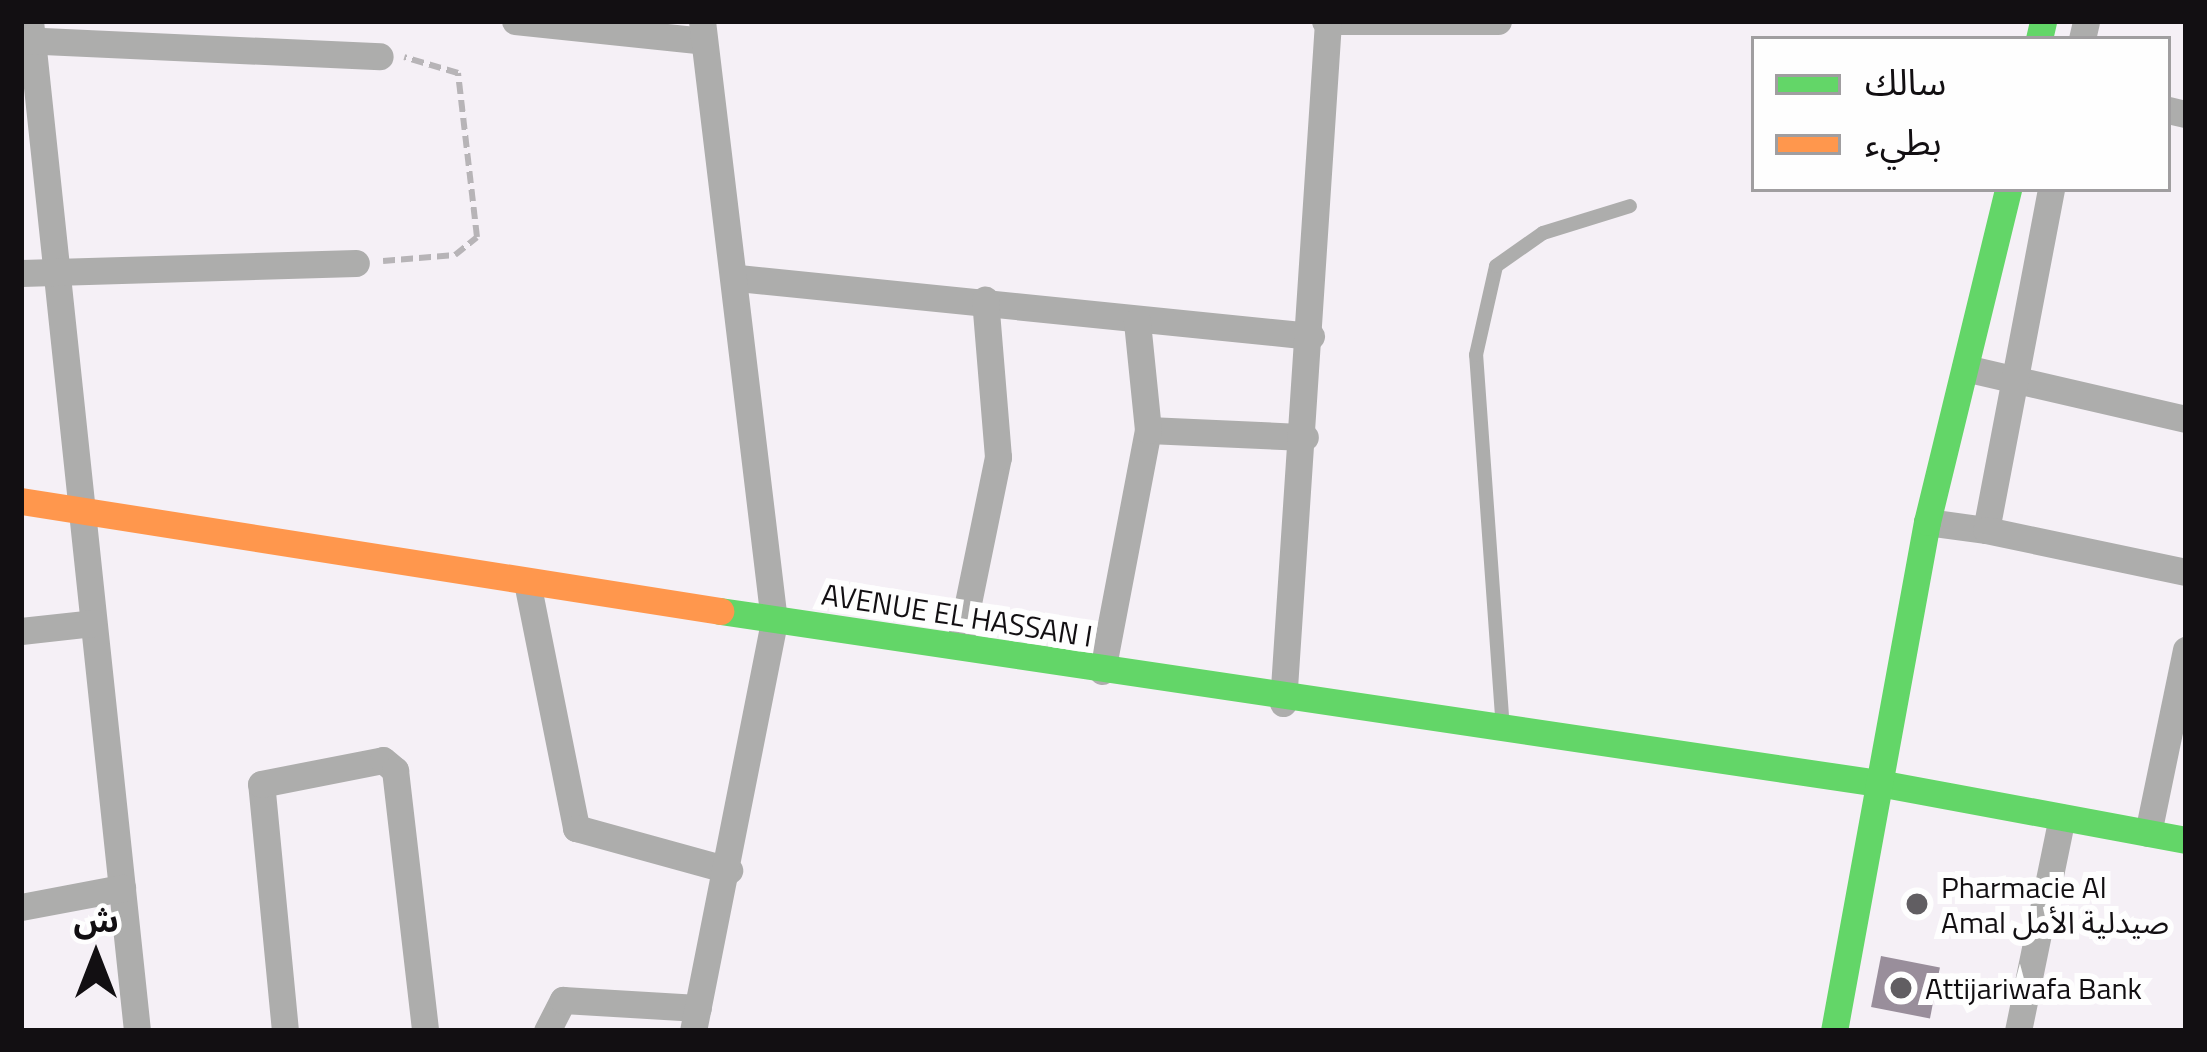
<!DOCTYPE html>
<meta charset="utf-8">
<style>
body{margin:0}
#map{position:relative;width:2207px;height:1052px;overflow:hidden;background:#f5f0f6;font-family:"Titillium Web","Noto Sans Arabic",sans-serif}
div>[style]{position:absolute}
[style*='--x']{left:calc(var(--x)*1px);top:calc(var(--y)*1px);width:calc(var(--w)*1px);rotate:calc(var(--a)*1deg)}
.building>*{inset:0;background:#998e9b;transform-origin:0 0}
.path>*{height:6px;margin-top:-3px;transform-origin:0;background:repeating-linear-gradient(90deg,#b7b4b7 0 12px,transparent 0 18px)}
.lane>*{height:14px;margin:-7px;padding:0 7px;transform-origin:7px;border-radius:7px;background:#adadac}
.street>*{height:27px;margin:-13.5px;padding:0 13.5px;transform-origin:13.5px;border-radius:13.5px;background:#adadac}
.fast>*{height:27px;margin:-13.5px;padding:0 13.5px;transform-origin:13.5px;border-radius:13.5px;background:#63d668}
.slow>*{height:27px;margin:-13.5px;padding:0 13.5px;transform-origin:13.5px;border-radius:13.5px;background:#ff974d}
.dots>*{width:33px;height:33px;translate:-50% -50%;box-sizing:border-box;border:6px solid #fefefe;border-radius:50%}
span{translate:-50% -50%;white-space:nowrap;text-align:center;line-height:1.15;-webkit-text-stroke:12px #fefefe;paint-order:stroke}
.street-label{font-size:30px;color:#120f12}
.poi-label{font-size:30px;color:#120f12}
.left{translate:0 -50%;text-align:left}
.frame{position:absolute;inset:0;border:24px solid #120f12;pointer-events:none}
.legend{position:absolute;left:1751px;top:36px;width:420px;height:156px;box-sizing:border-box;background:#fefefe;border:3px solid #a09ea0;margin:0;padding:15px 21px;list-style:none;font-size:36px;color:#120f12}
.legend li{display:flex;align-items:center;gap:24px;height:60px}
.legend b{width:60px;border:3px solid #a09ea0}
.north{position:absolute;left:36px;top:896px;width:120px;height:120px;-webkit-text-stroke:9px #fefefe;paint-order:stroke;rotate:0deg;font-size:33px;font-weight:700;line-height:48px;text-align:center;color:#120f12}
.north::after{content:'';display:block;margin:auto;width:42px;height:54px;background:#120f12;clip-path:polygon(50% 0,100% 100%,50% 72%,0 100%)}
</style>
<div id="map">
<div class="building">
<div style="left:1881px;top:956px;width:60px;height:52px;rotate:11deg"></div>
</div>
<div class="path">
<div style="--x:383;--y:261;--w:72;--a:-4.8"></div>
<div style="--x:455;--y:255;--w:28;--a:-39"></div>
<div style="--x:477;--y:237;--w:165;--a:-96.6"></div>
<div style="--x:458;--y:73;--w:56;--a:-163.5"></div>
</div>
<div class="lane">
<div style="--x:1503;--y:730;--w:376;--a:-94.1"></div>
<div style="--x:1476;--y:355;--w:91;--a:-77.3"></div>
<div style="--x:1496;--y:266;--w:57;--a:-35.1"></div>
<div style="--x:1543;--y:233;--w:91;--a:-17.2"></div>
</div>
<div class="street">
<div style="--x:30;--y:21;--w:1016;--a:83.95"></div>
<div style="--x:515;--y:21;--w:190;--a:6"></div>
<div style="--x:1325;--y:21;--w:173;--a:0"></div>
<div style="--x:2082;--y:39;--w:18;--a:-77"></div>
<div style="--x:21;--y:40;--w:359;--a:2.6"></div>
<div style="--x:2168;--y:110;--w:18;--a:13"></div>
<div style="--x:21;--y:273;--w:335;--a:-1.7"></div>
<div style="--x:738;--y:278;--w:576;--a:5.78"></div>
<div style="--x:1965;--y:368;--w:227;--a:13"></div>
<div style="--x:1148;--y:430;--w:157;--a:2.6"></div>
<div style="--x:1927;--y:522;--w:60;--a:7.7"></div>
<div style="--x:1986;--y:530;--w:347;--a:-79.2"></div>
<div style="--x:1986;--y:530;--w:204;--a:11.9"></div>
<div style="--x:528;--y:587;--w:246;--a:78.7"></div>
<div style="--x:576;--y:828;--w:159;--a:15.4"></div>
<div style="--x:21;--y:631;--w:72;--a:-6.3"></div>
<div style="--x:960;--y:642;--w:189;--a:-78.4"></div>
<div style="--x:998;--y:457;--w:158;--a:-94.7"></div>
<div style="--x:1102;--y:671;--w:245;--a:-79.2"></div>
<div style="--x:1148;--y:430;--w:109;--a:-95.8"></div>
<div style="--x:1283;--y:703;--w:682;--a:-86.22"></div>
<div style="--x:2148;--y:833;--w:187;--a:-78.3"></div>
<div style="--x:21;--y:907;--w:103;--a:-10.7"></div>
<div style="--x:285;--y:1031;--w:248;--a:-95.5"></div>
<div style="--x:261;--y:784;--w:124;--a:-11.1"></div>
<div style="--x:383;--y:760;--w:16;--a:40"></div>
<div style="--x:395;--y:770;--w:263;--a:83.4"></div>
<div style="--x:547;--y:1031;--w:35;--a:-63"></div>
<div style="--x:563;--y:1000;--w:135;--a:3.4"></div>
<div style="--x:693;--y:1031;--w:418;--a:-78.8"></div>
<div style="--x:774;--y:621;--w:604;--a:-96.84"></div>
<div style="--x:2018;--y:1031;--w:218;--a:-78.4"></div>
</div>
<div class="fast">
<div style="--x:2039;--y:39;--w:18;--a:-77"></div>
<div style="--x:720;--y:611;--w:1177;--a:8.45"></div>
<div style="--x:1884;--y:784;--w:307;--a:10.5"></div>
<div style="--x:1834;--y:1031;--w:517;--a:-79.65"></div>
<div style="--x:1927;--y:522;--w:343;--a:-76.3"></div>
</div>
<div class="slow">
<div style="--x:21;--y:501;--w:708;--a:8.94"></div>
</div>
<div class="dots">
<div style="left:1917px;top:904px;background:#615e62"></div>
<div style="left:1901px;top:988px;background:#615e62"></div>
</div>
<div class="street-label">
<span style="left:957px;top:615px;rotate:9deg">AVENUE EL HASSAN I</span>
</div>
<div class="poi-label">
<span class="left" style="left:1941px;top:904px">Pharmacie Al<br>Amal صيدلية الأمل</span>
<span class="left" style="left:1925px;top:988px">Attijariwafa Bank</span>
</div>
<div class="frame"></div>
<ul class="legend">
<li><b style="height:15px;background:#63d668"></b>سالك</li>
<li><b style="height:15px;background:#ff974d"></b>بطيء</li>
</ul>
<div class="north">ش</div>
</div>
